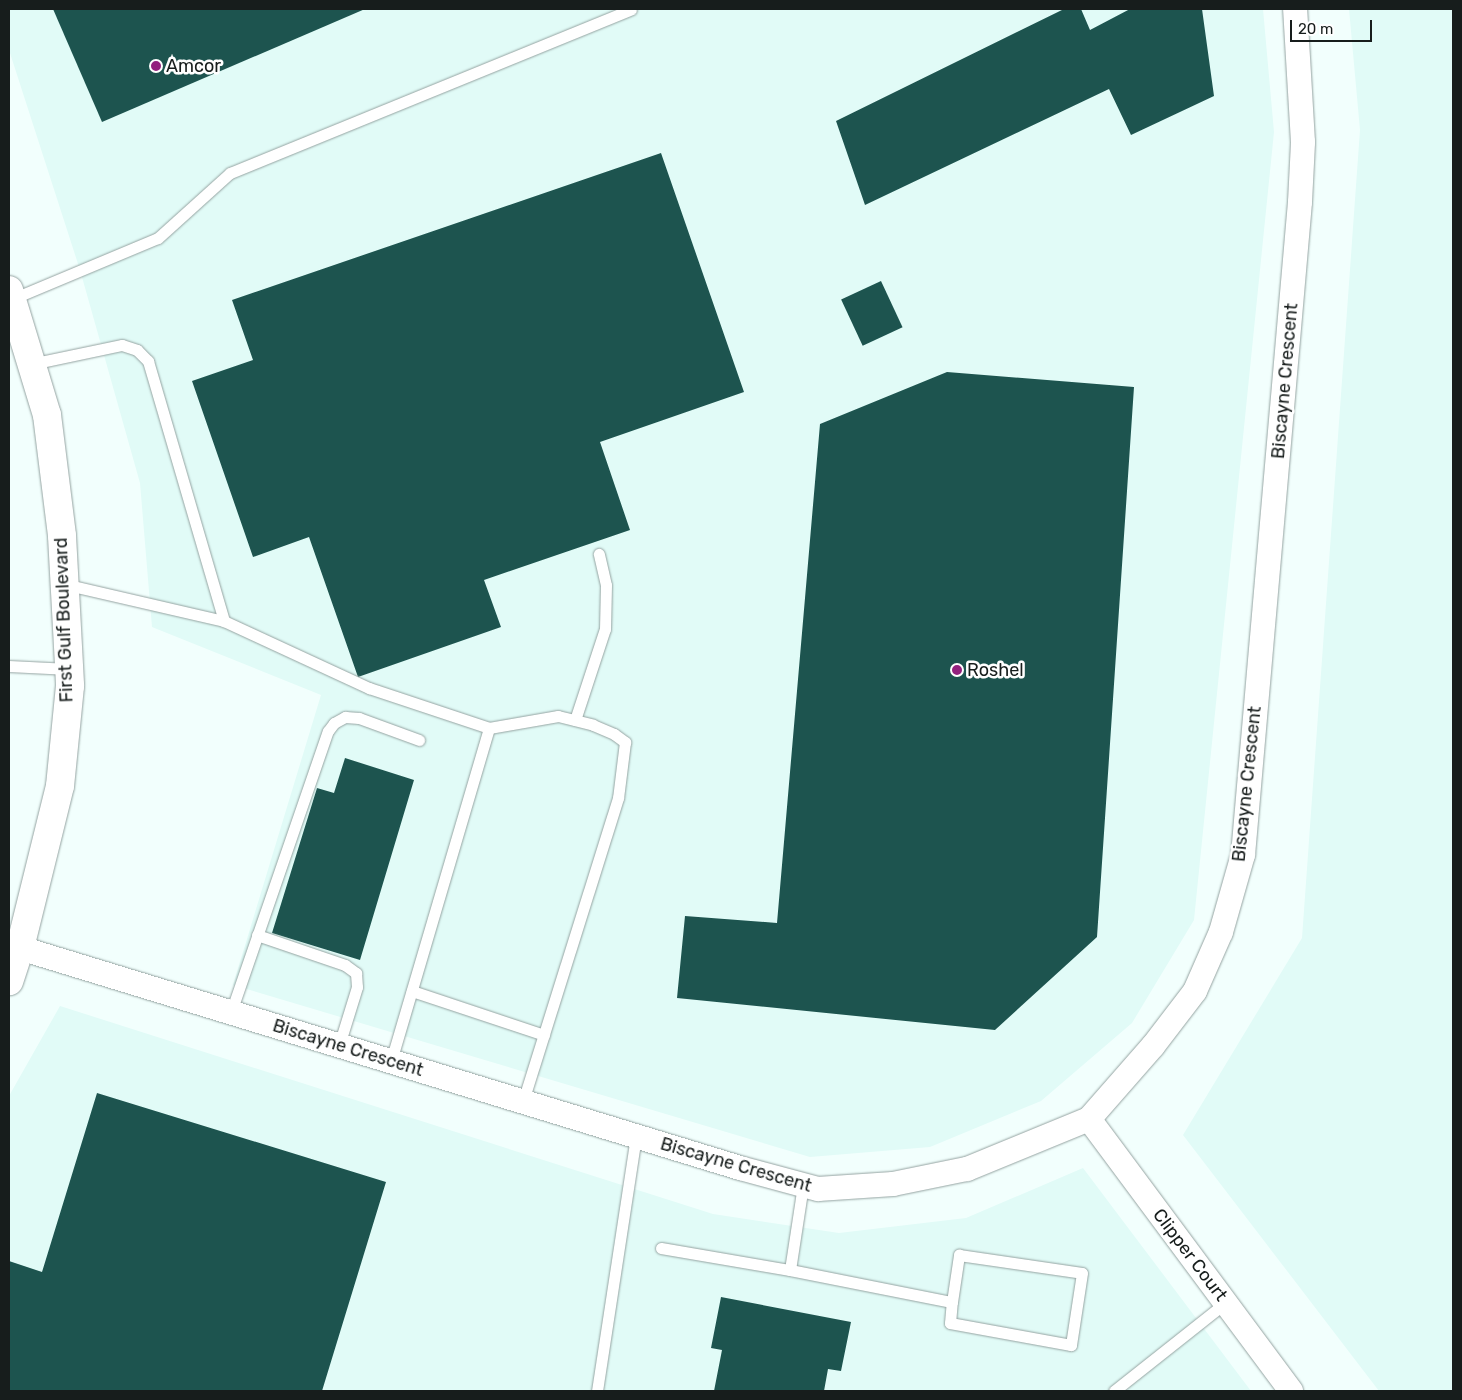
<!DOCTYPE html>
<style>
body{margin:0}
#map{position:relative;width:1462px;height:1400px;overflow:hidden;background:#f2fffd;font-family:Rubik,sans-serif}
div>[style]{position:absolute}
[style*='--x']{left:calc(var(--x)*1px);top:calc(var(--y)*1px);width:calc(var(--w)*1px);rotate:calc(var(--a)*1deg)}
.built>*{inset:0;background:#e1fbf7}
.building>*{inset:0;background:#1d544f;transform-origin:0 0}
.roads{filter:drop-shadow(0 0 1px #94a3a1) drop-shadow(0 0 1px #94a3a1)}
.service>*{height:11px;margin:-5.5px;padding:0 5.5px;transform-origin:5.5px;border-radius:5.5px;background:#fff}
.minor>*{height:24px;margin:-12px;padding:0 12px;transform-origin:12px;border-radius:12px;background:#fff}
.tertiary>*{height:28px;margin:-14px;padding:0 14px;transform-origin:14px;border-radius:14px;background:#fff}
.dots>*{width:14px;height:14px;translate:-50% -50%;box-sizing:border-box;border:2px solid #fff;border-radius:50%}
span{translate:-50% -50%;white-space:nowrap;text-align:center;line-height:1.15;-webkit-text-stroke:5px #fff;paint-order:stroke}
.poi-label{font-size:18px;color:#171d1c}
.left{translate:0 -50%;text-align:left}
.street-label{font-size:18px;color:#171d1c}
.frame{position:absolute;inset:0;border:10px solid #171d1c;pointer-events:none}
.scale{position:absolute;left:1290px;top:20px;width:82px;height:22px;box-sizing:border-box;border:2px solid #171d1c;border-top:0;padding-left:6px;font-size:15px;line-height:18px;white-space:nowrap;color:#171d1c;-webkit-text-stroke:4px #fff;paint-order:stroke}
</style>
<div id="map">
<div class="built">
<div style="clip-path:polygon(9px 9px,1263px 9px,1274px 132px,1194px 920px,1132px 1023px,1041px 1101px,930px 1147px,810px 1157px,233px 985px,321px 695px,152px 627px,140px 483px,80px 270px,9px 50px)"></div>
<div style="clip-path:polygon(1349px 9px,1453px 9px,1453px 1391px,1379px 1391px,1183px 1135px,1302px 938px,1360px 130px)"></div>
<div style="clip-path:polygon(60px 1006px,713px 1214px,839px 1233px,966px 1218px,1083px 1168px,1251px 1391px,9px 1391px,9px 1096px)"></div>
</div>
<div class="building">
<div style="clip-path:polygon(53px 9px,365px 9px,102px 122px)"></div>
<div style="clip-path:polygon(1064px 9px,1081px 9px,1090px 30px,1130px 9px,1202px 9px,1214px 96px,1131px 135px,1109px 89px,865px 205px,836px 121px)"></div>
<div style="clip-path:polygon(661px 153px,744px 392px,600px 442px,630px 530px,484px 580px,501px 627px,358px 677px,309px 537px,253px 557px,192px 381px,253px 360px,232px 300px)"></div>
<div style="left:881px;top:281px;width:51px;height:44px;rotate:65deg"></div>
<div style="clip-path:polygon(947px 372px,1134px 387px,1097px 937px,995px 1030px,677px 998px,685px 916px,777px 923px,820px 424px)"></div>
<div style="clip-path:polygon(345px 758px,414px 780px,360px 960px,272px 933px,317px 788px,334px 793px)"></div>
<div style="clip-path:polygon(97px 1093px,386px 1182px,322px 1391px,9px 1391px,9px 1261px,42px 1272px)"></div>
<div style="clip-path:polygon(721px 1297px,851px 1322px,841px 1371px,828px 1369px,824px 1391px,714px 1391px,722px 1350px,711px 1348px)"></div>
</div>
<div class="roads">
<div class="service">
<div style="--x:12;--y:299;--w:158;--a:-22.7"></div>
<div style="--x:158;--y:238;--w:97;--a:-42.1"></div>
<div style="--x:230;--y:173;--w:433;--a:-22.2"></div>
<div style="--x:31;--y:364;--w:93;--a:-11.8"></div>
<div style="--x:122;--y:345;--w:16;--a:18"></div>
<div style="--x:137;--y:350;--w:16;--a:45"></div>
<div style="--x:148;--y:361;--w:271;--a:73.7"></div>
<div style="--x:224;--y:621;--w:164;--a:-167"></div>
<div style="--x:224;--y:621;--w:160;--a:24.8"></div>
<div style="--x:369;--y:688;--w:126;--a:18.4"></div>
<div style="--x:489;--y:728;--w:347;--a:106.4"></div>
<div style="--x:9;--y:666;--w:60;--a:2.9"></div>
<div style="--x:575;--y:720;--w:96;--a:-71.8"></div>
<div style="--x:605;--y:629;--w:44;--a:-88.7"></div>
<div style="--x:606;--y:585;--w:32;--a:-103"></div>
<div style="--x:489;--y:728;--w:70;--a:-9.9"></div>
<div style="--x:558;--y:716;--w:36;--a:14"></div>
<div style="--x:593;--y:725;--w:23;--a:23"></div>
<div style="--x:614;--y:734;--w:14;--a:36"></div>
<div style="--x:625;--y:742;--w:56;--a:97.1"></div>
<div style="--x:618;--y:798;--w:318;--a:107.4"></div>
<div style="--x:257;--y:935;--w:93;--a:18.8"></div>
<div style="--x:345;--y:965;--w:14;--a:36"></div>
<div style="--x:356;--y:973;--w:14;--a:86"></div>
<div style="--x:357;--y:987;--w:61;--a:107.2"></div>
<div style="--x:412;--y:991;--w:139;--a:18.4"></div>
<div style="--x:231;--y:1012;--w:297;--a:-71"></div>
<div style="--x:328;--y:731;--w:10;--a:-53"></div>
<div style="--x:334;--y:723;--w:13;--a:-29"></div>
<div style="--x:345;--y:717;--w:14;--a:4"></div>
<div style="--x:359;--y:718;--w:64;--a:20.1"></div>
<div style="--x:803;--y:1185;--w:86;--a:98.7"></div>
<div style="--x:790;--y:1270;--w:165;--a:11.2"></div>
<div style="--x:952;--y:1302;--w:48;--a:-81.5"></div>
<div style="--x:959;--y:1255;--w:124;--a:8.3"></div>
<div style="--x:1082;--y:1273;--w:73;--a:98.7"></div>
<div style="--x:1071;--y:1345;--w:123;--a:-169.7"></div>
<div style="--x:950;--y:1323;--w:21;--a:-85"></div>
<div style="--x:661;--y:1248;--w:131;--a:9.7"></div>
<div style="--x:597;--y:1391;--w:258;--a:-81.3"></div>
<div style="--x:1114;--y:1391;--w:142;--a:-38.4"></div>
</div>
<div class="minor">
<div style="--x:20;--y:948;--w:753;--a:16.99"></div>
<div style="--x:740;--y:1168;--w:81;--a:15.1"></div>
<div style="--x:818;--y:1189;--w:75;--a:-3.8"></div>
<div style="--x:893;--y:1184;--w:76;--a:-11.5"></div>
<div style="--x:967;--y:1169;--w:132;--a:-22.3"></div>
<div style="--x:1089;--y:1119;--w:97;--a:-48.8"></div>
<div style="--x:1153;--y:1046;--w:69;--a:-52.6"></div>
<div style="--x:1195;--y:991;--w:64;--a:-66.2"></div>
<div style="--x:1221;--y:932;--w:80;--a:-74.1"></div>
<div style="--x:1243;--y:855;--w:655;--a:-85.01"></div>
<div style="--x:1300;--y:202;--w:60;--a:-87.1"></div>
<div style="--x:1303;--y:142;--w:133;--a:-93.4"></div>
<div style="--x:1089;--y:1119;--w:339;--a:53.4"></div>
</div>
<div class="tertiary">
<div style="--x:9;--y:290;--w:131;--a:73.1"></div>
<div style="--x:47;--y:415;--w:122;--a:82.9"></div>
<div style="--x:62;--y:536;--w:150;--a:86.9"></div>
<div style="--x:70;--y:686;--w:100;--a:95.7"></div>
<div style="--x:60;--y:786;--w:167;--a:103.9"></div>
<div style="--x:20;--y:948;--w:35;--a:108"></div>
</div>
</div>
<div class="dots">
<div style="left:156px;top:66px;background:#93207e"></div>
<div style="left:957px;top:670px;background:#93207e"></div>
</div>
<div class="poi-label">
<span class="left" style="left:166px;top:66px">Amcor</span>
<span class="left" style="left:967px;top:670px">Roshel</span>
</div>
<div class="street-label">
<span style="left:1285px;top:381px;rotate:-85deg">Biscayne Crescent</span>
<span style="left:64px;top:620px;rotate:-92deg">First Gulf Boulevard</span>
<span style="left:1247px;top:784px;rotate:-84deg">Biscayne Crescent</span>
<span style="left:348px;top:1048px;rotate:17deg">Biscayne Crescent</span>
<span style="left:736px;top:1165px;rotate:16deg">Biscayne Crescent</span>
<span style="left:1190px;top:1255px;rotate:53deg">Clipper Court</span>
</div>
<div class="frame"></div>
<div class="scale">20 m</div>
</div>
